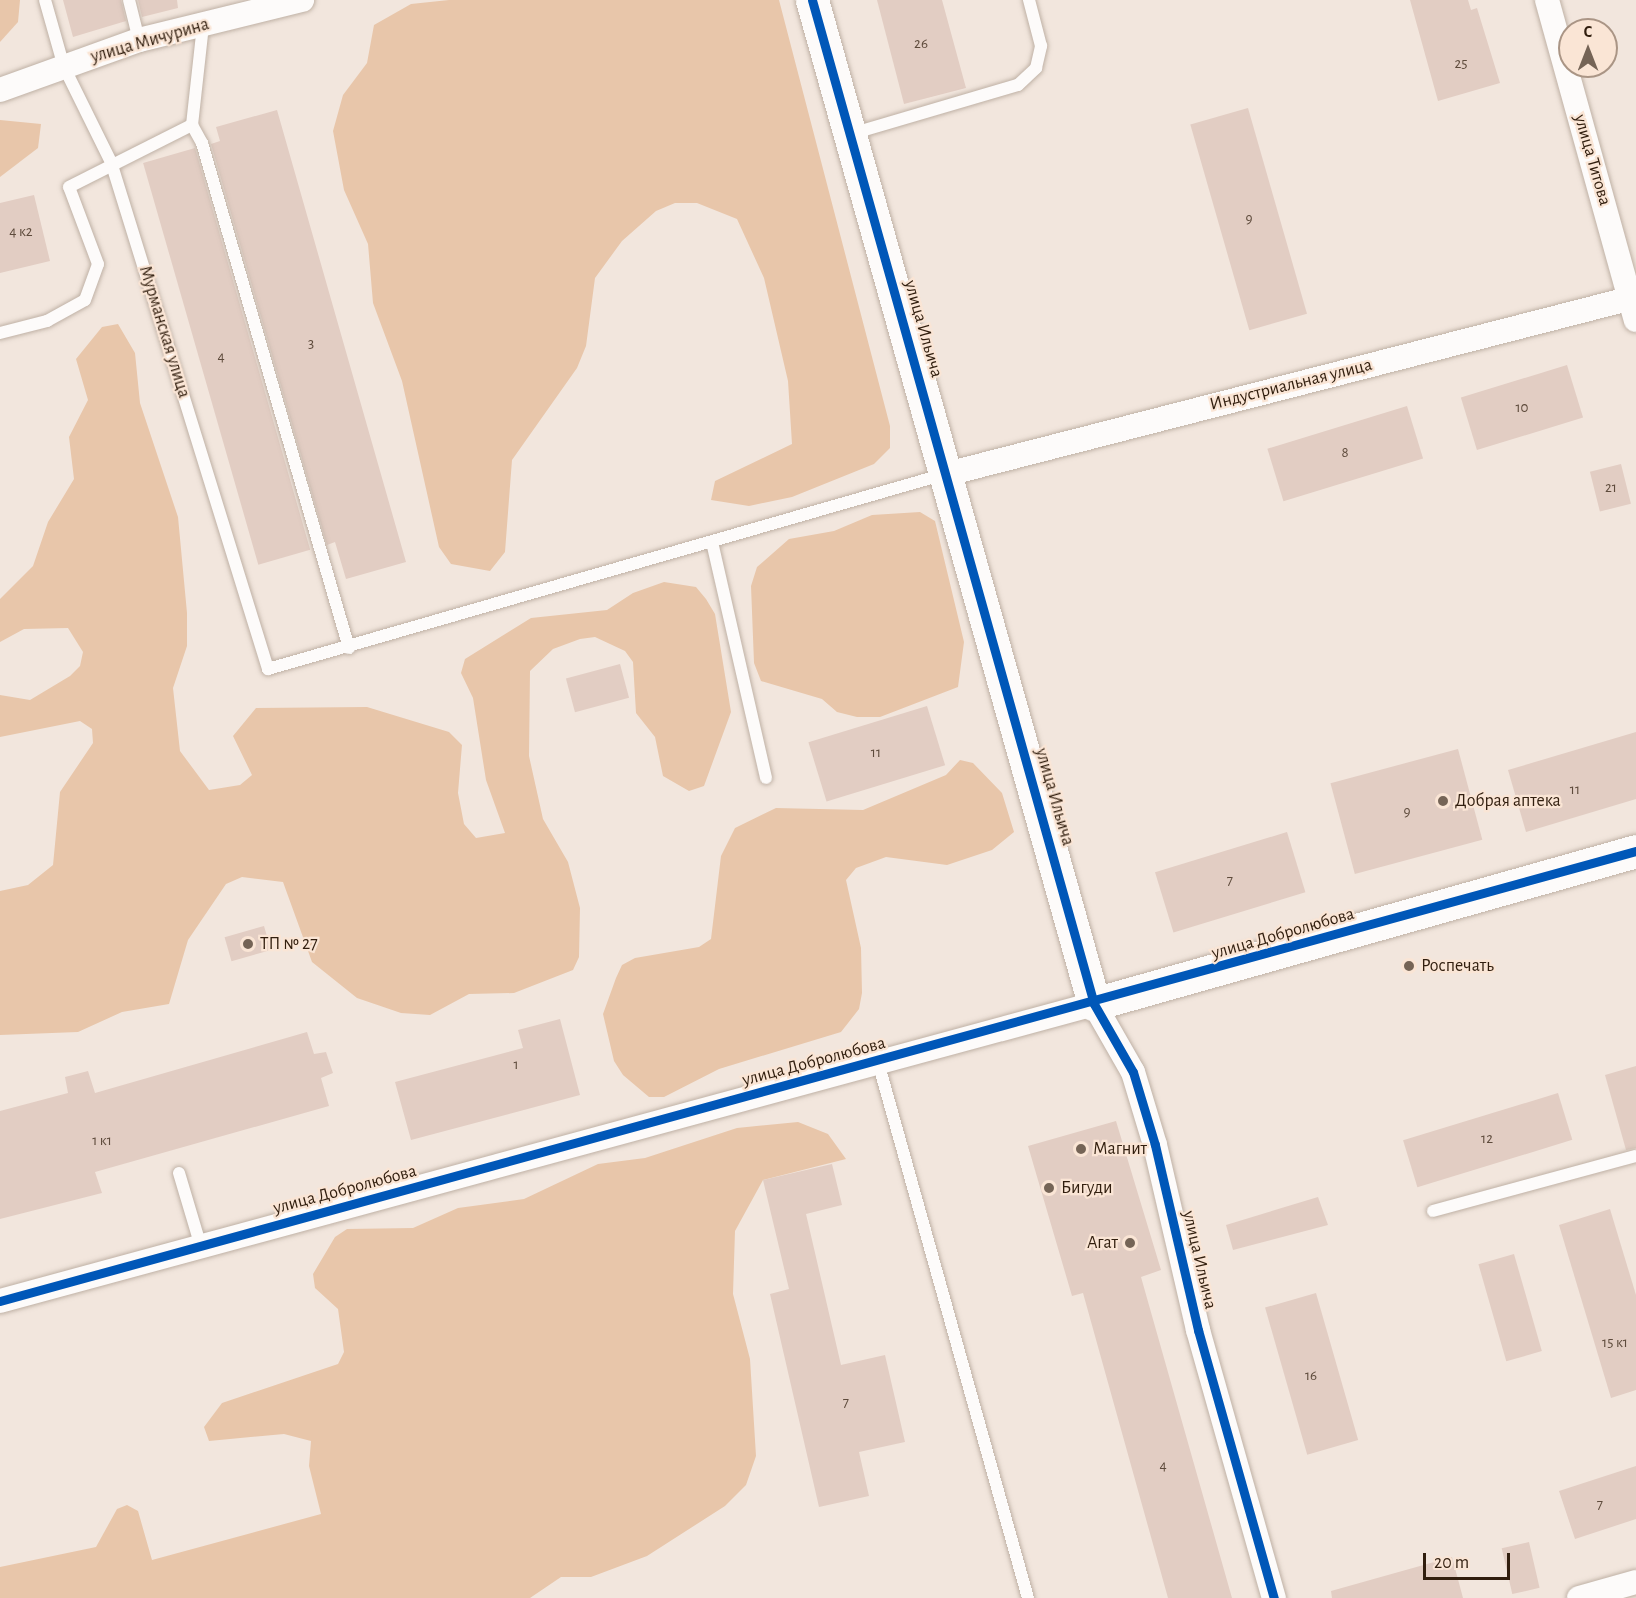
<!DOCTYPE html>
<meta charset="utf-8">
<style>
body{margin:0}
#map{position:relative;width:1636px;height:1598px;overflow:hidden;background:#f2e6dd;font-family:"Alegreya Sans",sans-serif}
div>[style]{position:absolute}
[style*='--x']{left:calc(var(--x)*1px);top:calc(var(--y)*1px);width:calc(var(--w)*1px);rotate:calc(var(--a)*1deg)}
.green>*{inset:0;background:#e8c6aa}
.building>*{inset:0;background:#e2cdc3;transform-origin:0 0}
.roads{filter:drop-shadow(0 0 2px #bfb1a5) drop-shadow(0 0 2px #bfb1a5)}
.lane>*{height:12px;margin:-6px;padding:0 6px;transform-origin:6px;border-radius:6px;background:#fdfbfa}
.street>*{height:24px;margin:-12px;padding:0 12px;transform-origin:12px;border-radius:12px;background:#fdfbfa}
.secondary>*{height:33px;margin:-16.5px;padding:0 16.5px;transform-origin:16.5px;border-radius:16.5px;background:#fdfbfa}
.cycleway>*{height:9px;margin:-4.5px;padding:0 4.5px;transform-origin:4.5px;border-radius:4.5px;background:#0057b8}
.dots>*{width:16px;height:16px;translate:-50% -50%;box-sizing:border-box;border:3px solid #fae5d5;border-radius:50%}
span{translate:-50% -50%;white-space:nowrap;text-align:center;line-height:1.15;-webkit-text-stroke:4.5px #fae5d5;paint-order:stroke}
.number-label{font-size:15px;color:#5e4b3c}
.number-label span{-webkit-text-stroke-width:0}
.street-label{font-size:18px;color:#311e0e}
.poi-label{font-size:18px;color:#311e0e}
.left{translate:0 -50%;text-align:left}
.right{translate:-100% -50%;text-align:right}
.north{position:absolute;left:1558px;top:18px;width:60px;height:60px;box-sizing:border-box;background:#fae5d5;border:2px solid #aa9585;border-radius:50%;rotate:0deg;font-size:16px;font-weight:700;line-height:24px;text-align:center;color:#311e0e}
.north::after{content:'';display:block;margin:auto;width:21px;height:27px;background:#756456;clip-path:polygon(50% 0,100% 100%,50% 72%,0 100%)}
.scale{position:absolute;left:1423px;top:1553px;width:87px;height:27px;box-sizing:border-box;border:3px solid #311e0e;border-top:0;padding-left:8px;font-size:18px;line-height:21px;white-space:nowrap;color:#311e0e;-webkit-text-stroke:4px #fae5d5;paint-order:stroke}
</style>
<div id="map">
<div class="green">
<div style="clip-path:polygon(0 0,20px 0,18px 22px,0 42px)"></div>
<div style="clip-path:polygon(449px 0,779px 0,890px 426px,890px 448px,874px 464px,792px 497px,749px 506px,711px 500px,715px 481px,792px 444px,788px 381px,764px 278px,737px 219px,697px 203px,675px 203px,656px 211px,622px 241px,595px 278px,586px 346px,577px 368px,512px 460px,505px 552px,490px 571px,451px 564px,439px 547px,402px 381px,373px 303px,368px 244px,344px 190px,333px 131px,343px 95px,367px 63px,374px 25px,411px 4px)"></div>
<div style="clip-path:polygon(0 120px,41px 124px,38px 148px,0 177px)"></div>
<div style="clip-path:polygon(118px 324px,135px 353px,140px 403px,178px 517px,187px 613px,187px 646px,173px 688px,180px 751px,209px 790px,240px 785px,252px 775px,233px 736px,256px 708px,367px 707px,449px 732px,462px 745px,458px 793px,464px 824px,476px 838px,505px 833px,486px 780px,473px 698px,461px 673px,465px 659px,531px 618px,607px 610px,633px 593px,664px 582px,696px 587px,706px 599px,715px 614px,731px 712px,704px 786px,689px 791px,663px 776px,655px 737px,636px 713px,633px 662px,625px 651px,595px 637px,580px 639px,553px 649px,530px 671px,529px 756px,543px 819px,568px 862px,580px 908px,579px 957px,573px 970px,514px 993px,469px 994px,430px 1015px,401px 1013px,357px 998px,312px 962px,283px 882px,242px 877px,226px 884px,188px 940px,169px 1004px,122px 1012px,78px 1032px,0 1035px,0 891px,28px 885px,53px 865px,60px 792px,93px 743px,92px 729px,80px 721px,0 737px,0 695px,30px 700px,70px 676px,80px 666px,83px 652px,68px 628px,24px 629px,0 642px,0 599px,33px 566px,48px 522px,74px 479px,69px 437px,88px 400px,76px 359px,102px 327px)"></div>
<div style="clip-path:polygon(920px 512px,935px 521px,964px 642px,958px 687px,880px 717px,857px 717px,837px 712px,822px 699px,761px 681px,754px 663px,751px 586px,757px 567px,789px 539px,834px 531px,872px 515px)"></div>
<div style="clip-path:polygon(960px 760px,973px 763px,1002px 793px,1014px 832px,992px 850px,947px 865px,886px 857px,856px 868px,846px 880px,861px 948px,862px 993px,859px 1009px,841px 1032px,719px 1069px,664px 1097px,649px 1097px,623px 1075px,614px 1061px,603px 1014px,616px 978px,622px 965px,635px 958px,699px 947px,711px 939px,721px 856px,735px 828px,776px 808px,863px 810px,946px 775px)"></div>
<div style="clip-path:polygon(798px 1122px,828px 1134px,846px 1159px,763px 1180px,735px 1231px,733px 1294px,750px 1359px,756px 1456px,746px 1485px,725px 1506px,647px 1556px,591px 1577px,561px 1577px,530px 1598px,0 1598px,0 1567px,96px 1547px,117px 1509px,127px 1505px,138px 1511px,152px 1560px,321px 1514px,309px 1466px,311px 1441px,284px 1434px,209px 1441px,204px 1427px,222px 1403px,338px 1364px,344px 1352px,338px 1309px,315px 1288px,313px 1274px,335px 1237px,347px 1229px,413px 1228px,458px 1208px,524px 1199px,598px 1164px,645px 1158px,737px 1128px)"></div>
</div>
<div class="building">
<div style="clip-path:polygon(63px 0,121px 0,126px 21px,73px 37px)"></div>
<div style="clip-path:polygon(138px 0,177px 0,178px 8px,142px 17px)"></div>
<div style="clip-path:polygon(877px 0,942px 0,966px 88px,904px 104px)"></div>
<div style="clip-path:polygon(1410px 0,1468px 0,1471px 10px,1477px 8px,1500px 83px,1438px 101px)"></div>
<div style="left:1248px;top:108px;width:214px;height:60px;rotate:74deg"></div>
<div style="clip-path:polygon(277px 110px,406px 562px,346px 579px,335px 542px,327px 545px,211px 144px,220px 141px,216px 127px)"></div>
<div style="left:195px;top:148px;width:418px;height:54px;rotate:74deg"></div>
<div style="clip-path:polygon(34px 195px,50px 261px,0 273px,0 203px)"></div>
<div style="left:1567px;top:365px;width:55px;height:111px;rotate:73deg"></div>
<div style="left:1407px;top:406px;width:55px;height:146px;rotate:73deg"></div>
<div style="left:1621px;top:464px;width:41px;height:32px;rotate:76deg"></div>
<div style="left:620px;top:664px;width:35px;height:56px;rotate:75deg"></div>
<div style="left:927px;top:706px;width:62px;height:124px;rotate:73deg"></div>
<div style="clip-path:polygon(1636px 732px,1636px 799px,1526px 832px,1508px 770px)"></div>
<div style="left:1458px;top:749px;width:94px;height:132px;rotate:75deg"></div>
<div style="left:1287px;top:832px;width:63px;height:138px;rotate:73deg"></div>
<div style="left:264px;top:926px;width:25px;height:41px;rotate:74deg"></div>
<div style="clip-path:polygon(560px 1019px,580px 1095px,411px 1140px,395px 1082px,523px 1048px,518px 1030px)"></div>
<div style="clip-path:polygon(307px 1032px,314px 1054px,326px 1052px,333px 1073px,321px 1078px,329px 1106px,95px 1172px,102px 1193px,0 1219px,0 1111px,68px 1093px,65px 1077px,88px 1071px,95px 1093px)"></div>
<div style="clip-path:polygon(1636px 1066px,1636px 1148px,1626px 1150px,1605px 1075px)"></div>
<div style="left:1558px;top:1093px;width:49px;height:162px;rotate:73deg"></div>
<div style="clip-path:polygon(1116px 1121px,1161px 1270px,1141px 1277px,1232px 1598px,1168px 1598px,1083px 1293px,1072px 1296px,1028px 1146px)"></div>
<div style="clip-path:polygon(832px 1164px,842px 1205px,806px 1214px,841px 1365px,885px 1355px,905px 1442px,859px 1452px,869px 1496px,819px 1507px,770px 1294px,789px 1289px,763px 1180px)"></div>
<div style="clip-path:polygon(1318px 1197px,1328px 1225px,1233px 1250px,1226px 1225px)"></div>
<div style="clip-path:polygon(1610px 1209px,1636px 1295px,1636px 1390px,1611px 1398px,1559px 1225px)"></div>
<div style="left:1514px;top:1254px;width:101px;height:37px;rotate:74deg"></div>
<div style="left:1316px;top:1293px;width:153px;height:53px;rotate:74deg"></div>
<div style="clip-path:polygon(1636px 1466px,1636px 1519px,1575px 1539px,1559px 1491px)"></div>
<div style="left:1529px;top:1542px;width:47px;height:28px;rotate:77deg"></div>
<div style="clip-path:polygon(1452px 1557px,1463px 1598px,1332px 1598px,1331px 1591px)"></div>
</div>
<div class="roads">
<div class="lane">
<div style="--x:45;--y:0;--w:70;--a:74.2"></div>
<div style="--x:64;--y:67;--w:106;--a:63.7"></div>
<div style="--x:111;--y:162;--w:531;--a:72.79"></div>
<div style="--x:268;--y:669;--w:705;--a:-16.07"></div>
<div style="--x:129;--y:0;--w:41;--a:76"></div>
<div style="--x:192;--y:125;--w:21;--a:61"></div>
<div style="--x:202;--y:143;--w:526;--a:73.77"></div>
<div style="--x:851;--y:134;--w:174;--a:-16.4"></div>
<div style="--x:1018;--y:85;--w:25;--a:-43"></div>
<div style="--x:1036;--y:68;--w:23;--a:-77"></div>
<div style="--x:1041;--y:46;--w:48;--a:-104.6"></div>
<div style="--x:0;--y:333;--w:49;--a:-14.3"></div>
<div style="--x:47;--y:321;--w:43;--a:-28.9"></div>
<div style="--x:85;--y:300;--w:38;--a:-70"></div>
<div style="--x:98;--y:264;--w:82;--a:-110.6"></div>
<div style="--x:69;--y:187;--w:138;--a:-26.8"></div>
<div style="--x:192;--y:125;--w:101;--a:-83.7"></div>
<div style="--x:712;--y:542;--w:242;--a:77.1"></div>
<div style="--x:878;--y:1062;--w:557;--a:74.37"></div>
<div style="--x:179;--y:1173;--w:77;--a:73.4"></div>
<div style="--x:1433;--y:1211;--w:210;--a:-15.2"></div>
</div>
<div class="street">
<div style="--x:1547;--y:0;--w:332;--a:74.5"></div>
<div style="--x:0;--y:90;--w:148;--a:-19.8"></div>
<div style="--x:139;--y:40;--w:168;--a:-13.8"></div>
<div style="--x:947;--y:474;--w:711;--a:-14.41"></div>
<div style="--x:0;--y:1301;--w:1134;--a:-15.19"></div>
<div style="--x:1094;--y:1004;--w:78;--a:60.2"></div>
<div style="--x:1133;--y:1072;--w:76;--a:73.2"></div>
<div style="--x:1155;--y:1145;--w:190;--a:76.9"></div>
<div style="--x:1198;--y:1330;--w:279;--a:74.2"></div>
<div style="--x:1579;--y:1598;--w:59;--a:-15.7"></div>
</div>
<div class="secondary">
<div style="--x:812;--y:0;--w:1043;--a:74.31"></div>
<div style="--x:1094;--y:1004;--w:563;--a:-15.76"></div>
</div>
</div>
<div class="cycleway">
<div style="--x:812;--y:0;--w:1043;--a:74.31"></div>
<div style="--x:1094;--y:1004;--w:78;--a:60.2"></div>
<div style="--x:1133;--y:1072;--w:76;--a:73.2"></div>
<div style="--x:1155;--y:1145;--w:190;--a:76.9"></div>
<div style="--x:1198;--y:1330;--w:279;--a:74.2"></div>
<div style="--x:0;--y:1301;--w:1697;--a:-15.38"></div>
</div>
<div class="dots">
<div style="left:1443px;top:801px;background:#756456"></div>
<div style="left:248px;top:944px;background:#756456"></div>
<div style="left:1409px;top:966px;background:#756456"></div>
<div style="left:1081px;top:1149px;background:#756456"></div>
<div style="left:1049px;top:1188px;background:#756456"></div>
<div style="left:1130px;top:1243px;background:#756456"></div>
</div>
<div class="number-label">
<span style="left:921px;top:44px">26</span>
<span style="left:1461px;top:64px">25</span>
<span style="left:1249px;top:219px">9</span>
<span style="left:21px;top:232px">4 к2</span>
<span style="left:311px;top:344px">3</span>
<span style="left:221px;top:357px">4</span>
<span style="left:1522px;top:408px">10</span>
<span style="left:1345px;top:453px">8</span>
<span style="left:1611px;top:488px">21</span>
<span style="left:876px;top:753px">11</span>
<span style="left:1575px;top:790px">11</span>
<span style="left:1407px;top:812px">9</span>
<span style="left:1230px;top:881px">7</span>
<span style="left:516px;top:1065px">1</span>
<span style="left:1487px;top:1139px">12</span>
<span style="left:102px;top:1141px">1 к1</span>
<span style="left:1615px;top:1343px">15 к1</span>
<span style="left:1311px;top:1376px">16</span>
<span style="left:846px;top:1403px">7</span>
<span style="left:1163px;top:1466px">4</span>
<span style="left:1600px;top:1505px">7</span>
</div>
<div class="street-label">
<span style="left:150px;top:41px;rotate:-16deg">улица Мичурина</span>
<span style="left:1592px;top:160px;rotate:74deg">улица Титова</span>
<span style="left:923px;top:329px;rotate:74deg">улица Ильича</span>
<span style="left:164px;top:332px;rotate:73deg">Мурманская улица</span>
<span style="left:1291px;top:385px;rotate:-14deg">Индустриальная улица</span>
<span style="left:1054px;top:797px;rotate:74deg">улица Ильича</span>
<span style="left:1283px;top:934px;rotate:-16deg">улица Добролюбова</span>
<span style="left:814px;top:1062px;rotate:-15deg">улица Добролюбова</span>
<span style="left:345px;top:1190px;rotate:-15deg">улица Добролюбова</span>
<span style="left:1199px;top:1260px;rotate:77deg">улица Ильича</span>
</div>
<div class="poi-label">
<span class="left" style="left:1455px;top:801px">Добрая аптека</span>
<span class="left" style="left:260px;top:944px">ТП № 27</span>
<span class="left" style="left:1421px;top:966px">Роспечать</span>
<span class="left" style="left:1093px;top:1149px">Магнит</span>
<span class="left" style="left:1061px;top:1188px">Бигуди</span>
<span class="right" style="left:1118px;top:1243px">Агат</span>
</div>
<div class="north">С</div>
<div class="scale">20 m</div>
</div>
